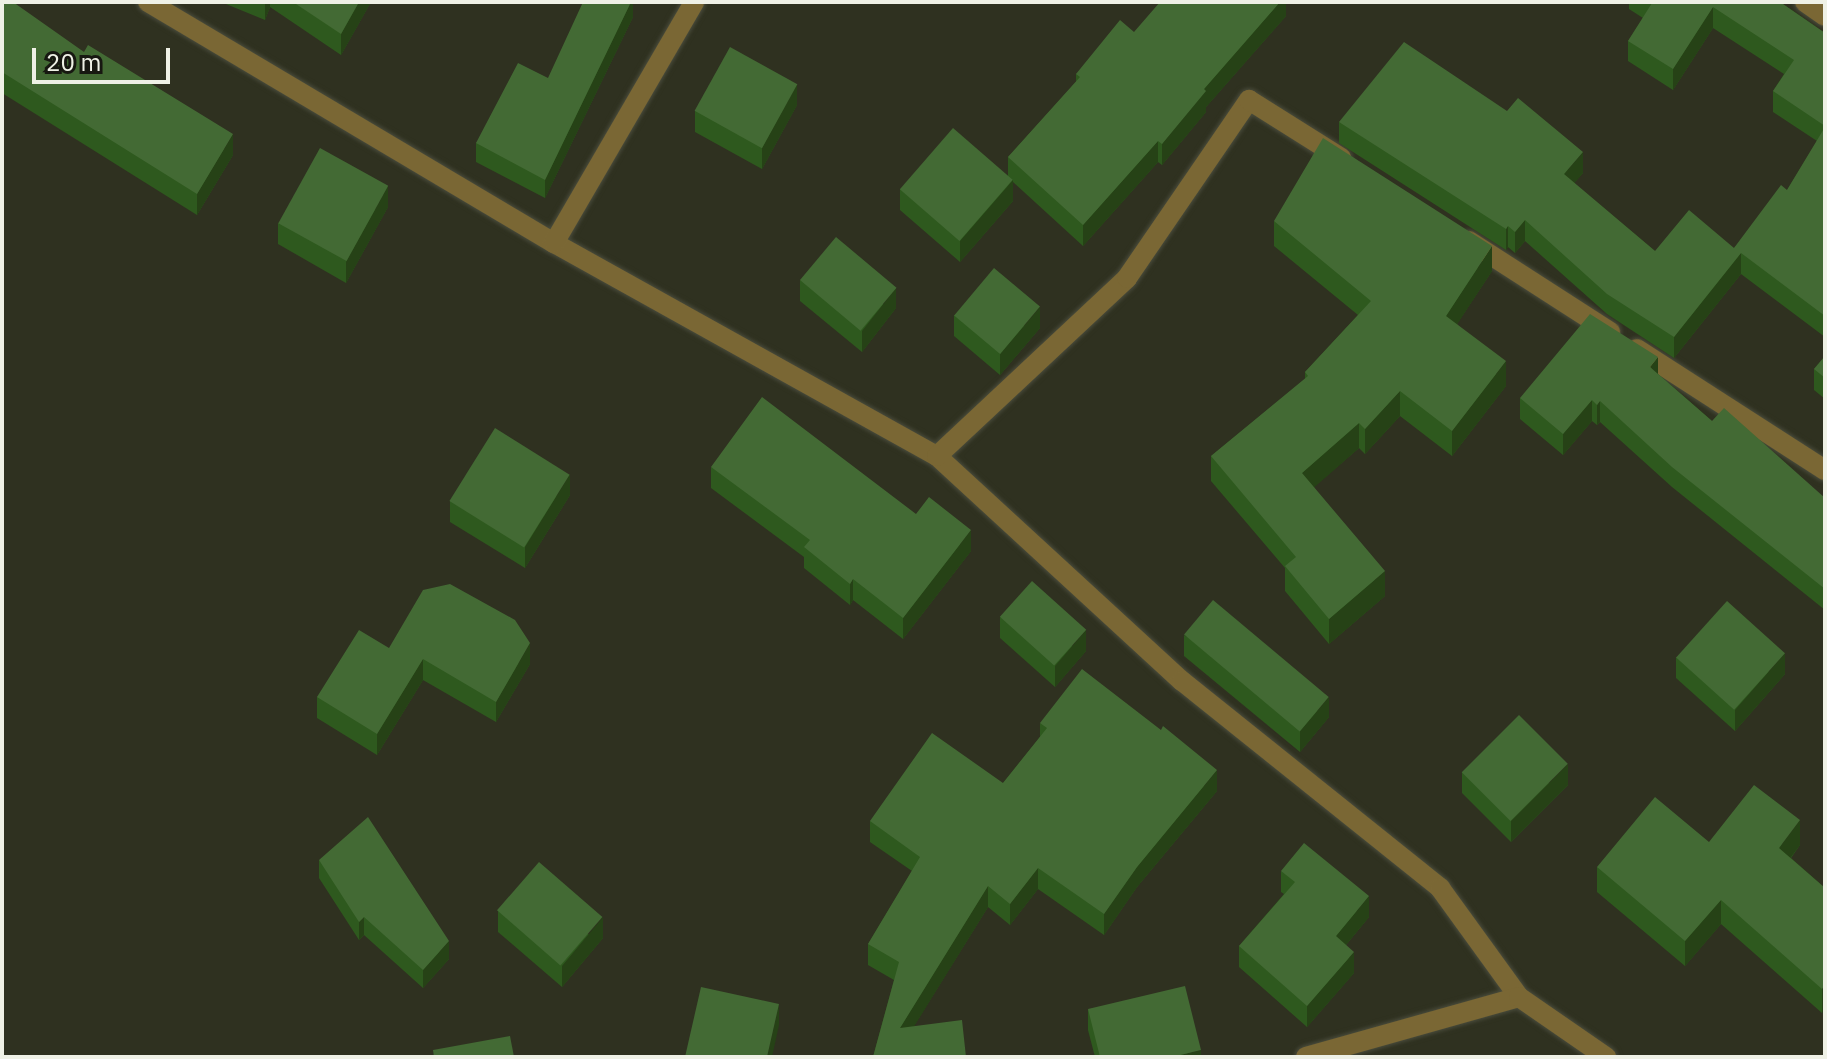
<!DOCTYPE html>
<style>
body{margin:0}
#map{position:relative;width:1827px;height:1059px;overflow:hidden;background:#2f3120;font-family:"IBM Plex Sans",sans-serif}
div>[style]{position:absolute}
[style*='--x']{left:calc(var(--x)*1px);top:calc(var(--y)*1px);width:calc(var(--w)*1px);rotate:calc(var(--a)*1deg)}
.roads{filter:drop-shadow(0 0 2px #4a4c3c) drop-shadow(0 0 2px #4a4c3c)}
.minor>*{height:20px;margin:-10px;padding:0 10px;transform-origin:10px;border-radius:10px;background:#7a6734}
.wall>*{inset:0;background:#2e591e}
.shaded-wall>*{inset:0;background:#264216}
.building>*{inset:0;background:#436a34;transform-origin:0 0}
span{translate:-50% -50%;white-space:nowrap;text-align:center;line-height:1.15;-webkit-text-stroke:8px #171811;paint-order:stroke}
.frame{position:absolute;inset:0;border:4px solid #eff1e6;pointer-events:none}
.scale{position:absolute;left:32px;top:48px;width:138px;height:36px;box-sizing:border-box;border:4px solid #eff1e6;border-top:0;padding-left:10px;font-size:24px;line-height:28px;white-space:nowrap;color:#eff1e6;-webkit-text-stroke:6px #171811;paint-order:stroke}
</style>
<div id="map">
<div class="roads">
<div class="minor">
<div style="--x:148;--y:2;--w:472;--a:30.7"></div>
<div style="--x:554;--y:243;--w:438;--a:29.1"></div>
<div style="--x:937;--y:456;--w:333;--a:42.6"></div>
<div style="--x:1182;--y:681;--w:331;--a:38.7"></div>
<div style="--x:1440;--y:888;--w:135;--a:54.1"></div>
<div style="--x:1805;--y:2;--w:24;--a:35"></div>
<div style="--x:1469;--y:241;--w:168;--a:32.8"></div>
<div style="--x:554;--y:243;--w:279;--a:-59.8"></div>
<div style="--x:1637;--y:349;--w:224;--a:32.8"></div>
<div style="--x:937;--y:456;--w:260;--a:-43.1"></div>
<div style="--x:1127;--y:278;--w:216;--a:-55.6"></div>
<div style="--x:1249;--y:100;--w:109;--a:32.2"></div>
<div style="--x:1306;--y:1057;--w:221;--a:-15.7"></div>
<div style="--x:1519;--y:997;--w:106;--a:34.6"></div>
</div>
</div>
<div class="wall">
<div style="clip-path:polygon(2px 2px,233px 155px,197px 215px,2px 93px)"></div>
<div style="clip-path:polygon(221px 2px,371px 2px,341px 55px,270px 7px,265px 20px)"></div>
<div style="clip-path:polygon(633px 2px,633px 17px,545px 198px,476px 162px,476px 143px)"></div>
<div style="clip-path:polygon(1286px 2px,1286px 16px,1206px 107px,1206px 112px,1162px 165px,1158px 162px,1083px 246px,1013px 182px,1013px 201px,960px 262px,900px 210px,900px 189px,1008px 176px,1008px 157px,1076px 82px,1076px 74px,1134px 32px)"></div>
<div style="clip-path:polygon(1629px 2px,1780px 2px,1825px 33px,1825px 337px,1741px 274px,1674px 358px,1607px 314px,1525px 241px,1515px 253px,1508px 247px,1506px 250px,1339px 143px,1339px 122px,1583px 173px,1574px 183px,1655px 251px,1734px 248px,1787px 190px,1817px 141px,1773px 112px,1773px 91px,1784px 74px,1713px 28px,1673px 90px,1628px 61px,1628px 41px,1643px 18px,1629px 9px)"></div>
<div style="clip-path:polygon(797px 105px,762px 169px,695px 132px,695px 111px)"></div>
<div style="clip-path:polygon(388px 207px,346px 283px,278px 244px,278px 223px)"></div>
<div style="clip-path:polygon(1274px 221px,1492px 271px,1457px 324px,1506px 386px,1452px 456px,1400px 416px,1365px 454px,1359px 448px,1314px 487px,1385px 596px,1329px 644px,1285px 591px,1285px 568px,1211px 481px,1211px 456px,1305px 379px,1305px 372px,1358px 315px,1274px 246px)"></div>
<div style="clip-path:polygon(800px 280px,896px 308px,862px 352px,800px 301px)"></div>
<div style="clip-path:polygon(954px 315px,1040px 328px,1000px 375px,954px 336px)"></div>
<div style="clip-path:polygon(1825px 356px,1825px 399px,1814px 390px,1814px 369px)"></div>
<div style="clip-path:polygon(1658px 374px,1712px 421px,1825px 498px,1825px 610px,1672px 487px,1600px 422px,1597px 425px,1592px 421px,1563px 455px,1520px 419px,1520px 398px)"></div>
<div style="clip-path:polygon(711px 467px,916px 514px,971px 551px,903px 639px,853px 600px,850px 605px,804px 568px,804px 557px,711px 488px)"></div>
<div style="clip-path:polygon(570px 495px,525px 568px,450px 522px,450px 501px)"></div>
<div style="clip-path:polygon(1000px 617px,1086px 651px,1055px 687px,1000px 638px)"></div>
<div style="clip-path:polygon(1184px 635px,1329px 717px,1300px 752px,1184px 656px)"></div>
<div style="clip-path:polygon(389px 648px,530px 664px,496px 722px,423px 680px,377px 755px,317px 718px,317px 697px)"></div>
<div style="clip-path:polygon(1676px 657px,1785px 674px,1735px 731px,1676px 678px)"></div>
<div style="clip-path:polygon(1040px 723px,1217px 791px,1137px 887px,1104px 935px,1038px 889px,1010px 925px,988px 907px,914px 1026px,873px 1057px,894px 980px,868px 965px,868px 944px,912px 871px,870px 842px,870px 821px,1003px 783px,1040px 737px)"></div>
<div style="clip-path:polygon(1462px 772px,1568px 785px,1511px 842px,1462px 793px)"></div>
<div style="clip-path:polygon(1709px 842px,1800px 845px,1791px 858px,1825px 888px,1822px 1013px,1721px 924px,1685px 966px,1597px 892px,1597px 867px)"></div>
<div style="clip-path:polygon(319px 860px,449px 959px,423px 988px,364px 935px,359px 940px,319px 878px)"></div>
<div style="clip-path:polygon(1281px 871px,1369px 917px,1346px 945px,1354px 973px,1307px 1027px,1239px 967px,1239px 946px,1284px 894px,1281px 892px)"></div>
<div style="clip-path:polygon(498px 911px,603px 938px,562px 987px,498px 932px)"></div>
<div style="clip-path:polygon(1088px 1009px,1201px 1057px,1095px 1057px,1088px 1030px)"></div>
</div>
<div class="shaded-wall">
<div style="clip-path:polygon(265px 2px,270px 2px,270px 7px,265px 20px)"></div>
<div style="clip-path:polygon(359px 2px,371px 2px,341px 55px,341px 34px)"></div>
<div style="clip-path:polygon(631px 2px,633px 2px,633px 17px,545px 198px,545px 180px)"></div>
<div style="clip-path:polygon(1280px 2px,1286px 2px,1286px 16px,1206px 107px,1206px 112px,1162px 165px,1162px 144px,1204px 89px)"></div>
<div style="clip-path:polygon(1713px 7px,1713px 28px,1673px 90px,1673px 69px)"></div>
<div style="clip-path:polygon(797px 84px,797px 105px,762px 169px,762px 148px)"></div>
<div style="clip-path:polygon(233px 134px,233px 155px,197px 215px,197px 194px)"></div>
<div style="clip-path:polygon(1158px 141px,1158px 162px,1083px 246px,1083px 225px)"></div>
<div style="clip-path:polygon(1583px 152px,1583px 173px,1564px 195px,1564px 174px)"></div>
<div style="clip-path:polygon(1013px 180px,1013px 201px,960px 262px,960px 241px)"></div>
<div style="clip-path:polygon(388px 186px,388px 207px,346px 283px,346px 262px)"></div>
<div style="clip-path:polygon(1525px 220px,1525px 241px,1515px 253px,1515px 232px)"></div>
<div style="clip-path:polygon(1508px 226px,1508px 247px,1506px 250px,1506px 229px)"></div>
<div style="clip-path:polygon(1492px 246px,1492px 271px,1446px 341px,1446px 316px)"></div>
<div style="clip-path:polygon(1741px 253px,1741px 274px,1674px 358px,1674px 337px)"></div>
<div style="clip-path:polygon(896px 288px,896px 308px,862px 352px,862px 331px)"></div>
<div style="clip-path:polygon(1040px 307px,1040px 328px,1000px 375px,1000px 354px)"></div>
<div style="clip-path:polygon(1658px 357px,1658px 378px,1650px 367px)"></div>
<div style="clip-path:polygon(1506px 361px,1506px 386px,1452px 456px,1452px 431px)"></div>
<div style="clip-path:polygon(1400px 391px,1400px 416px,1365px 454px,1365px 429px)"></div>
<div style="clip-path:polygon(1592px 400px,1592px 421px,1563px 455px,1563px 434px)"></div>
<div style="clip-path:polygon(1600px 401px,1600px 422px,1597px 425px,1597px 405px)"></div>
<div style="clip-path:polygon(1359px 423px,1359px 448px,1302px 498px,1302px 473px)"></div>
<div style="clip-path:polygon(570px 474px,570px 495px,525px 568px,525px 547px)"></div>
<div style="clip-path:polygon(971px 530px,971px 551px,903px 639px,903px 618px)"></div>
<div style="clip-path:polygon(1385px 571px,1385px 596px,1329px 644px,1329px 619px)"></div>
<div style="clip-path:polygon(853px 579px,853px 600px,850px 605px,850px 584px)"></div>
<div style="clip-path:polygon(1086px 630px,1086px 651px,1055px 687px,1055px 666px)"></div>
<div style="clip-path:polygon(530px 643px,530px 664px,496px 722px,496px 702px)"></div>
<div style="clip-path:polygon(1785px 653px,1785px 674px,1735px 731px,1735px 710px)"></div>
<div style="clip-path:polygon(423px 659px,423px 680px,377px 755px,377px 734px)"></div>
<div style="clip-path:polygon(1329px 697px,1329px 717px,1300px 752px,1300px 731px)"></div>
<div style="clip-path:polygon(1568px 764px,1568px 785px,1511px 842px,1511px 821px)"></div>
<div style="clip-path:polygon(1217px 770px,1217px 791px,1137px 887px,1104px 935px,1104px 914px,1137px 867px)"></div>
<div style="clip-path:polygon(1800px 820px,1800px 845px,1779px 873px,1779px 848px)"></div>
<div style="clip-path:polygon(1038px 868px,1038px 889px,1010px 925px,1010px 904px)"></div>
<div style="clip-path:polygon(988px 886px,988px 907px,900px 1049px,900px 1028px)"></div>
<div style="clip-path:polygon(1369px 896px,1369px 917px,1336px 957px,1336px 936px)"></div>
<div style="clip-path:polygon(1721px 900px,1721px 924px,1685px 966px,1685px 941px)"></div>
<div style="clip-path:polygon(364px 917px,364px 935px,359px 940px,359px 922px)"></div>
<div style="clip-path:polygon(603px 917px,603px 938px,562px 987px,562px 966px)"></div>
<div style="clip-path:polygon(449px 941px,449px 959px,423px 988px,423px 970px)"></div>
<div style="clip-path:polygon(1354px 952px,1354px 973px,1307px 1027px,1307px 1006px)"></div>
<div style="clip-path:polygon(1825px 985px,1825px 1010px,1822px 1013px,1822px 989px)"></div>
<div style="clip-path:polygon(779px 1004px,779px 1025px,772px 1057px,767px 1057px)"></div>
<div style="clip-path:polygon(1201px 1050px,1201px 1057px,1172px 1057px)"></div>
</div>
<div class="building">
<div style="clip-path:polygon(2px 2px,13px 2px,84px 52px,88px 45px,233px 134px,197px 194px,2px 72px)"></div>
<div style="clip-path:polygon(293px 2px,359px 2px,341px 34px)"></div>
<div style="clip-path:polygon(583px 2px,631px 2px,545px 180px,476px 143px,518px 63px,548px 78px)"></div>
<div style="clip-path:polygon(1160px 2px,1280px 2px,1204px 89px,1206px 91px,1162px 144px,1158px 141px,1083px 225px,1008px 157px,1080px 77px,1076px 74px,1120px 20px,1134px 32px)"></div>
<div style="clip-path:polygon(1650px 2px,1780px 2px,1825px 33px,1825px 126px,1773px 91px,1794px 60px,1713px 7px,1673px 69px,1628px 41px,1652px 3px)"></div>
<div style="clip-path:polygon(1404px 42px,1507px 111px,1518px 98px,1583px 152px,1564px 174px,1655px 251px,1689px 210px,1734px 248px,1781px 185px,1787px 190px,1825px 127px,1825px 316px,1741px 253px,1674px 337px,1607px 294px,1525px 220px,1515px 232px,1508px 226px,1506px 229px,1339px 122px)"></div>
<div style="left:730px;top:47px;width:77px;height:73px;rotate:29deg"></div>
<div style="left:953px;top:128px;width:79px;height:81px;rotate:41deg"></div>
<div style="clip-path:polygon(1323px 138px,1492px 246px,1446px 316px,1506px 361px,1452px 431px,1400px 391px,1365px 429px,1359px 423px,1302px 473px,1385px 571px,1329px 619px,1285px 566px,1296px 557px,1211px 456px,1308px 376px,1305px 372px,1371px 301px,1274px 221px)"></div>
<div style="left:320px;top:148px;width:78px;height:86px;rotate:29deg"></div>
<div style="left:836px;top:237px;width:79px;height:56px;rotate:40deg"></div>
<div style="left:994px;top:268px;width:60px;height:62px;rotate:40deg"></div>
<div style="clip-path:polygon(1590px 314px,1658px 357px,1650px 367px,1712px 421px,1724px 408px,1825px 498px,1825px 589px,1672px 467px,1600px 401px,1597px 405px,1592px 400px,1563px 434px,1520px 398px)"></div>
<div style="clip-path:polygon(1825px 356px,1825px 378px,1814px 369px)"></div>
<div style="clip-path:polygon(762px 397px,916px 514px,929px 497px,971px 530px,903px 618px,853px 579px,850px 584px,804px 547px,810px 540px,711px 467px)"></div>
<div style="left:495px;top:428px;width:88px;height:86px;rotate:32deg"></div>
<div style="left:1032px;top:581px;width:73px;height:48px;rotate:42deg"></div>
<div style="clip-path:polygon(450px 584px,515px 620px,530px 643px,496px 702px,423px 659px,377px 734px,317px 697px,359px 630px,389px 648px,423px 590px)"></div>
<div style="left:1213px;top:600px;width:151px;height:45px;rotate:40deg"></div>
<div style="left:1727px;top:601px;width:78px;height:76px;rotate:42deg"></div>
<div style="clip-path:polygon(1082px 669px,1161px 730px,1163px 726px,1217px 770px,1137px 867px,1104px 914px,1038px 868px,1010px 904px,988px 886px,900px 1028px,962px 1020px,966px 1057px,873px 1057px,899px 962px,868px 944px,920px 857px,870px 821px,932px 733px,1003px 783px,1047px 728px,1040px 723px)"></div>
<div style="left:1519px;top:715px;width:69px;height:81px;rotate:45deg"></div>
<div style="clip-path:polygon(1754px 785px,1800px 820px,1779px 848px,1825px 888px,1825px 985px,1822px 989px,1721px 900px,1685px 941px,1597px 867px,1655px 797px,1709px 842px)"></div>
<div style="clip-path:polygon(368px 817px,449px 941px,423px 970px,364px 917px,359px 922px,319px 860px)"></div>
<div style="clip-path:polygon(1304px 843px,1369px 896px,1336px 936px,1354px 952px,1307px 1006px,1239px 946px,1295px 882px,1281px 871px)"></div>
<div style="left:539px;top:862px;width:84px;height:64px;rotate:41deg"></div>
<div style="clip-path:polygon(1185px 986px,1201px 1050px,1172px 1057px,1100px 1057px,1088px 1009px)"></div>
<div style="clip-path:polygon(701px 987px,779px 1004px,767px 1057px,685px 1057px)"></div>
<div style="clip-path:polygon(510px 1036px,514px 1057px,434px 1057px,433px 1050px)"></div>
</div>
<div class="frame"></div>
<div class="scale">20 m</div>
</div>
